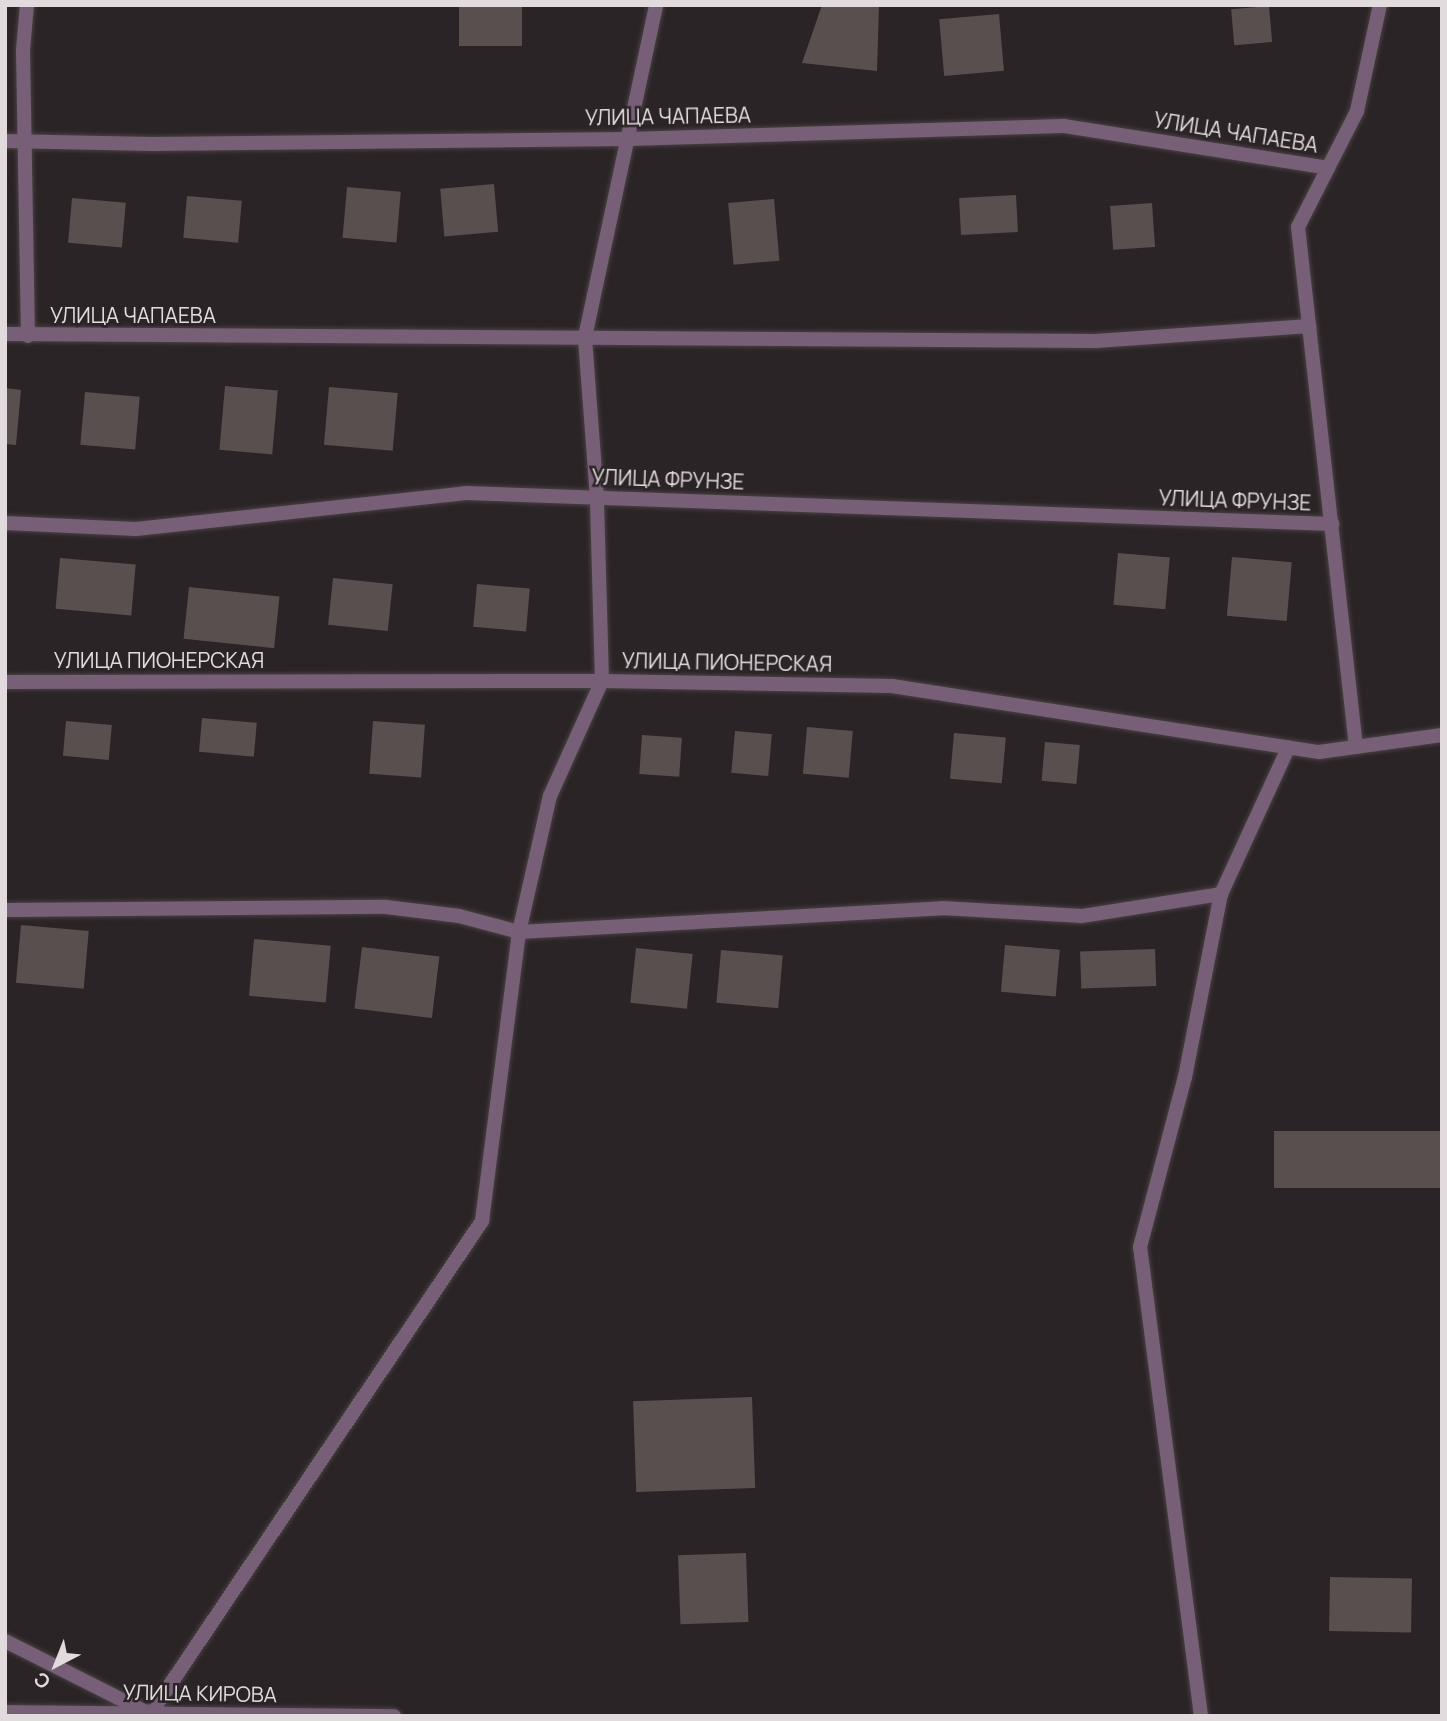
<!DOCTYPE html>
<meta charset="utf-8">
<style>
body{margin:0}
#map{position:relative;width:1447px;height:1721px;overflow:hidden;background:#2b2426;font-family:Manrope,sans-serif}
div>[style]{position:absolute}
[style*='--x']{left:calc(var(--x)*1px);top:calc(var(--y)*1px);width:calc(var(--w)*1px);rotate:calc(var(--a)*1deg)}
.building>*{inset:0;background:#584f4e;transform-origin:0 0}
.roads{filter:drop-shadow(0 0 2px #484143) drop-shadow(0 0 2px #484143)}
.street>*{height:14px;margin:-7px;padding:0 7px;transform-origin:7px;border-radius:7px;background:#765f77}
span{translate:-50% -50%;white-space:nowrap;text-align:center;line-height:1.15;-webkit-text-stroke:5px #2b2426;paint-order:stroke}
.street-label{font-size:21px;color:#e1dbdd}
.frame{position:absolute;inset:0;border:7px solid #e1dbdd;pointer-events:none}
.north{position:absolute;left:21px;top:1630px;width:70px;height:70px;-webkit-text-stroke:5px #2b2426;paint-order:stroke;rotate:222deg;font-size:19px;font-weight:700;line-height:28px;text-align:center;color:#e1dbdd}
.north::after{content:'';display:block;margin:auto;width:24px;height:32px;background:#e1dbdd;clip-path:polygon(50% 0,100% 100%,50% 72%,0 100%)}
</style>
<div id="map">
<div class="building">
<div style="left:459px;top:5px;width:63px;height:41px"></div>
<div style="clip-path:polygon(822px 5px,879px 5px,877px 71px,802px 63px)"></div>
<div style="left:1269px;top:6px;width:36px;height:38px;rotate:85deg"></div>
<div style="left:999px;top:14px;width:57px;height:60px;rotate:85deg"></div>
<div style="left:494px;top:184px;width:48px;height:54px;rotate:85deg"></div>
<div style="left:347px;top:187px;width:54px;height:51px;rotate:5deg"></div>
<div style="left:1016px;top:195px;width:37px;height:57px;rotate:87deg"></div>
<div style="left:187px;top:196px;width:55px;height:42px;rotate:5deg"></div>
<div style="left:72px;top:198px;width:54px;height:45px;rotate:5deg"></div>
<div style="left:774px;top:199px;width:62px;height:46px;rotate:85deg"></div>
<div style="left:1152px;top:203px;width:44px;height:42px;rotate:86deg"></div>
<div style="left:225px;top:386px;width:53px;height:64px;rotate:5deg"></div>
<div style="left:329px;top:387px;width:69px;height:58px;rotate:5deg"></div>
<div style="clip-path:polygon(5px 388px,21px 390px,16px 445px,5px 444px)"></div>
<div style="left:85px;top:392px;width:55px;height:53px;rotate:5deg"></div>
<div style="left:1118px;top:553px;width:52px;height:52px;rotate:5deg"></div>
<div style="left:1232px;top:557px;width:60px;height:59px;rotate:5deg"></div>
<div style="left:60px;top:558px;width:76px;height:51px;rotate:5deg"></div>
<div style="left:333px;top:578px;width:60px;height:47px;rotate:6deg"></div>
<div style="left:477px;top:584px;width:53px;height:43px;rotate:5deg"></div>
<div style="left:189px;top:587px;width:91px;height:52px;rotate:6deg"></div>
<div style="left:202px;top:718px;width:55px;height:34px;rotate:5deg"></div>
<div style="left:66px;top:721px;width:46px;height:35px;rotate:5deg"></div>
<div style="left:373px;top:721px;width:52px;height:53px;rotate:4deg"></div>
<div style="left:807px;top:727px;width:46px;height:47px;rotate:5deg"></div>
<div style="left:735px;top:731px;width:37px;height:42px;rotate:5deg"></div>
<div style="left:954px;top:733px;width:52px;height:46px;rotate:5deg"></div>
<div style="left:642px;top:735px;width:40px;height:39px;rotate:4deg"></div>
<div style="left:1045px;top:742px;width:35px;height:39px;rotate:5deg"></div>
<div style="left:21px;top:925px;width:68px;height:58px;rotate:5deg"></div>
<div style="left:254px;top:939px;width:77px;height:57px;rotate:5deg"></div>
<div style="left:1005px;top:945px;width:55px;height:47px;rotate:5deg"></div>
<div style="left:362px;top:947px;width:78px;height:62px;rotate:7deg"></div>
<div style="left:636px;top:948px;width:57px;height:55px;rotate:6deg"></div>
<div style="left:1155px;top:949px;width:37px;height:75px;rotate:88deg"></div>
<div style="left:721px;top:950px;width:62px;height:53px;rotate:5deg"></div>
<div style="left:1442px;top:1131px;width:57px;height:168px;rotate:90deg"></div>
<div style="left:752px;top:1397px;width:91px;height:119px;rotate:88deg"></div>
<div style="left:746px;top:1553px;width:69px;height:68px;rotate:88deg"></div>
<div style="left:1330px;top:1577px;width:82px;height:54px;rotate:1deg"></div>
</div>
<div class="roads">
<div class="street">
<div style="--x:27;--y:5;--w:45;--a:95.1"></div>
<div style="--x:23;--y:50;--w:286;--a:89"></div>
<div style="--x:5;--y:141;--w:147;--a:1.2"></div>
<div style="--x:152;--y:144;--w:475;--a:-0.6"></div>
<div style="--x:627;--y:139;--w:437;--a:-1.7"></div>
<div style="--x:1064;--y:126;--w:267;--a:9"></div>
<div style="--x:5;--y:334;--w:1091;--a:0.37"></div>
<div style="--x:1096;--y:341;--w:214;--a:-4"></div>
<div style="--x:5;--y:523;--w:131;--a:2.6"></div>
<div style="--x:136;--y:529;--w:332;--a:-6.2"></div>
<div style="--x:466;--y:493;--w:867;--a:2.05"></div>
<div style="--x:5;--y:682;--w:597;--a:-0.1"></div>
<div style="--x:602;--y:681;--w:290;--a:1"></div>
<div style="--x:892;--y:686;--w:432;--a:8.8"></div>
<div style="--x:1319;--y:752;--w:124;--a:-7.9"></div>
<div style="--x:1356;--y:747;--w:523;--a:-96.36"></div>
<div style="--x:1298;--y:227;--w:130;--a:-63"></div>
<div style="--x:1357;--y:111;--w:108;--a:-77.8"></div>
<div style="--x:5;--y:910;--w:381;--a:-0.5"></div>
<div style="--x:386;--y:907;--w:74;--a:7"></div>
<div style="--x:459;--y:916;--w:62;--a:14.9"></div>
<div style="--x:519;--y:932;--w:424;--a:-3.2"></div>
<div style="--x:942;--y:908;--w:140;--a:3.3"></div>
<div style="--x:1082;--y:916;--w:141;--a:-9"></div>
<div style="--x:5;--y:1641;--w:156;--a:26.7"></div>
<div style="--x:5;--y:1712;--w:389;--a:0.6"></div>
<div style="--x:149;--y:1716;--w:597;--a:-56.07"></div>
<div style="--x:482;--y:1221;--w:291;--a:-82.7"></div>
<div style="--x:519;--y:932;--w:139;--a:-77.2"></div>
<div style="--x:550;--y:796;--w:126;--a:-65.7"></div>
<div style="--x:602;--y:681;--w:183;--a:-91.6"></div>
<div style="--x:597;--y:498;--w:161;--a:-94.3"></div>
<div style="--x:585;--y:337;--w:340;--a:-77.9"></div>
<div style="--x:1201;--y:1716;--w:473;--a:-97.4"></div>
<div style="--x:1140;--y:1247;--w:176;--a:-75.2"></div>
<div style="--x:1185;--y:1077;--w:187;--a:-78.9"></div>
<div style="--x:1221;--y:894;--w:161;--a:-65.3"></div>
</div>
</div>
<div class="street-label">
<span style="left:668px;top:116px;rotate:-1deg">УЛИЦА ЧАПАЕВА</span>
<span style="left:1236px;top:132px;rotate:9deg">УЛИЦА ЧАПАЕВА</span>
<span style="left:133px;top:315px">УЛИЦА ЧАПАЕВА</span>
<span style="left:668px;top:479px;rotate:2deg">УЛИЦА ФРУНЗЕ</span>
<span style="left:1235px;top:500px;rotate:2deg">УЛИЦА ФРУНЗЕ</span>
<span style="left:159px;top:660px">УЛИЦА ПИОНЕРСКАЯ</span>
<span style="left:727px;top:662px;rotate:1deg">УЛИЦА ПИОНЕРСКАЯ</span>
<span style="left:200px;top:1693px;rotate:1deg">УЛИЦА КИРОВА</span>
</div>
<div class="frame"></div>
<div class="north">С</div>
</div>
